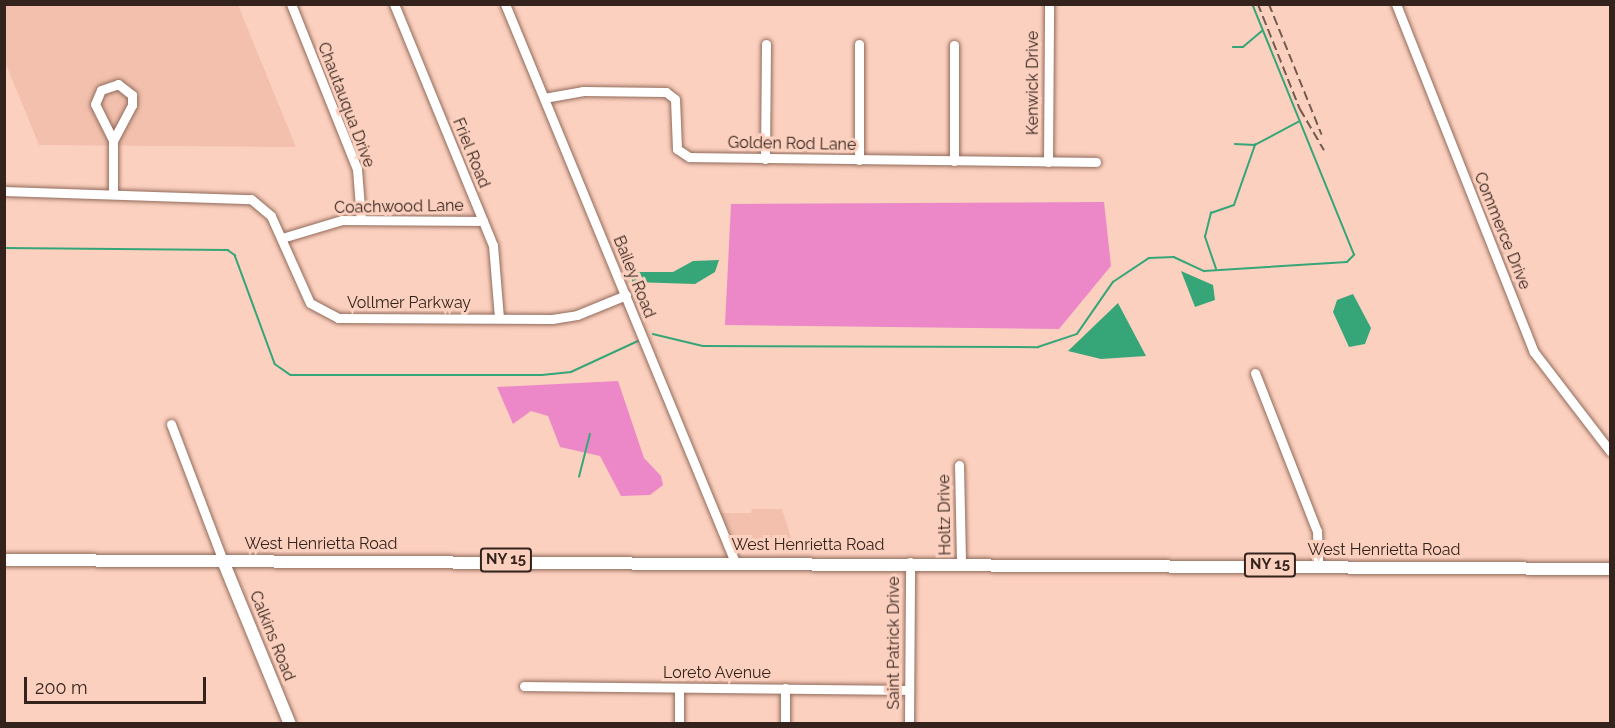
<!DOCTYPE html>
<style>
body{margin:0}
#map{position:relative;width:1615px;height:728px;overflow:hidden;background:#fcd0bf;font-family:Raleway,sans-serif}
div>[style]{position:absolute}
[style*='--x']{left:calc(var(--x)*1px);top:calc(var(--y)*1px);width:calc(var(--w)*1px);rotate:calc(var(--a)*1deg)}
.built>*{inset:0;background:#f2c0ad}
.green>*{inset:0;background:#ec88c8}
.water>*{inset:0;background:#36a678}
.stream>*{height:1.5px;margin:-0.75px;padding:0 0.75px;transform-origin:0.75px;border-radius:0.75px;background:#36a678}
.roads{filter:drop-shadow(0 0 2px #916b5b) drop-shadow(0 0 2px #916b5b)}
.minor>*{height:9px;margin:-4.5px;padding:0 4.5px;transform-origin:4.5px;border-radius:4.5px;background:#fff}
.major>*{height:12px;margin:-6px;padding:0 6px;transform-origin:6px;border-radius:6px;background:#fff}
.rail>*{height:1.5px;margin-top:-0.75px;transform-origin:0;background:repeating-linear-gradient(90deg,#735a50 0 9px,transparent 0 13.5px)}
span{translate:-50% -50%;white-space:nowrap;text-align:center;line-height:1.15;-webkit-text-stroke:6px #fcd0bf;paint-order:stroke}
.shield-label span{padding:2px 4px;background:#fcd0bf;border:2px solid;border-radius:4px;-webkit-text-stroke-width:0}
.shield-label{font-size:15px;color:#33231c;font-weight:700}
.street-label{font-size:16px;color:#33231c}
.frame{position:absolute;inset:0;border:6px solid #33231c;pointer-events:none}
.scale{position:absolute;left:24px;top:677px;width:182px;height:27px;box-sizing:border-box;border:3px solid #33231c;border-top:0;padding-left:8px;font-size:18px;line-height:21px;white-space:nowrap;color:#33231c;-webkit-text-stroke:4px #fcd0bf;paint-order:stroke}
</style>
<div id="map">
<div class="built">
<div style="clip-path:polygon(4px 5px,238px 5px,296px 147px,39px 145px,5px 62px)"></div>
<div style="clip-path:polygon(752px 509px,782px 509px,795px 550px,737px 545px,721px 513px,751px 513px)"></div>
</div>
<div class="green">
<div style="clip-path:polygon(1104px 202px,1111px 266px,1059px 329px,725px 325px,731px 204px)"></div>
<div style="clip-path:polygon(618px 381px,644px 458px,661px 476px,663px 485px,650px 495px,621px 496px,600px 456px,560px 447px,548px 416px,531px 411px,513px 424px,497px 387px)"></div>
</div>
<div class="water">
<div style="clip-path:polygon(719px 260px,715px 272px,695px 284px,632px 282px,632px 272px,673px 272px,693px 261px)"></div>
<div style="clip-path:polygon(1181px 271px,1213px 285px,1215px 300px,1195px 307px)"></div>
<div style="clip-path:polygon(1353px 294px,1371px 328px,1365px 344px,1349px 347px,1333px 312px,1337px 300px)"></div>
<div style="clip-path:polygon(1118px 303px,1146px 356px,1101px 359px,1068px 351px)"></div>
</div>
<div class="stream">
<div style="--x:1233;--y:47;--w:10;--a:0"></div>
<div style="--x:1243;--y:47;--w:25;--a:-40"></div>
<div style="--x:1235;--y:144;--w:20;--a:3"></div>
<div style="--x:4;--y:248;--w:224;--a:0.5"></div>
<div style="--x:228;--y:250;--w:9;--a:36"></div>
<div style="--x:235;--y:255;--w:116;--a:69.8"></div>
<div style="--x:275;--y:364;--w:19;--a:35"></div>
<div style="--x:291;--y:375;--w:251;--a:0"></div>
<div style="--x:542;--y:375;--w:29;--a:-6"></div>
<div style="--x:571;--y:372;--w:74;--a:-24.8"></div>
<div style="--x:1216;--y:269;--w:34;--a:-109"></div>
<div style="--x:1205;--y:237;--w:25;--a:-76"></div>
<div style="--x:1211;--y:213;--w:24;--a:-19"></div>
<div style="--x:1234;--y:205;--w:64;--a:-70.7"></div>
<div style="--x:1255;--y:145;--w:49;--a:-28.1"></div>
<div style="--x:653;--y:334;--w:51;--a:13.5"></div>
<div style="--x:703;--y:346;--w:335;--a:0.2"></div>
<div style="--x:1038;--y:347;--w:41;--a:-18.4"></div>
<div style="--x:1077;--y:334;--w:63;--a:-55.3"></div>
<div style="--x:1113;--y:282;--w:43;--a:-33.7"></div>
<div style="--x:1149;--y:258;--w:25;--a:-2"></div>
<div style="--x:1174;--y:257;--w:33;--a:25"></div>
<div style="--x:1204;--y:271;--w:143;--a:-3.6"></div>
<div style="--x:1347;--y:262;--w:10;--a:-45"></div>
<div style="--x:1354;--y:255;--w:271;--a:-112.1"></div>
<div style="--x:579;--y:477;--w:44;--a:-75.7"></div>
</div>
<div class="roads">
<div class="minor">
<div style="--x:291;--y:4;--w:178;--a:68.2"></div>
<div style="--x:357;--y:169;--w:51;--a:85.5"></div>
<div style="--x:394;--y:4;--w:261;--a:67.7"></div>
<div style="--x:493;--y:245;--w:73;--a:85.3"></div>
<div style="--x:505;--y:4;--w:604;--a:67.6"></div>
<div style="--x:1396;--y:4;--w:374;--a:68.4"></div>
<div style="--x:1534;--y:352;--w:125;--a:52.5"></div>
<div style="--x:954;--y:45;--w:116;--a:90"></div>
<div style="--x:544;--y:98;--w:40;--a:-10"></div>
<div style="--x:583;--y:91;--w:83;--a:0.7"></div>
<div style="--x:666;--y:92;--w:11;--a:38"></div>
<div style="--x:675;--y:99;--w:50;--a:87.7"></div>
<div style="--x:677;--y:149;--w:14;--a:34"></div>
<div style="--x:689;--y:157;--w:407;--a:0.7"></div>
<div style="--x:113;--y:140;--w:40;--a:-116.6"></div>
<div style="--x:95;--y:104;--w:15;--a:-67"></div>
<div style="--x:101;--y:90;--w:18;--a:-19"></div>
<div style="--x:118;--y:84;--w:18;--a:38"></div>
<div style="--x:132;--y:95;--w:10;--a:90"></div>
<div style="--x:132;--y:105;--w:40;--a:118"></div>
<div style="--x:113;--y:140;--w:52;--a:90"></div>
<div style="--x:765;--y:159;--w:115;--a:-89.5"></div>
<div style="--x:859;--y:160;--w:116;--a:-90"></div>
<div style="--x:1048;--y:162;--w:158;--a:-89.6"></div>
<div style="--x:4;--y:191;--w:247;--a:1.9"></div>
<div style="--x:251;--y:199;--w:26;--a:40"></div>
<div style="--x:271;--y:216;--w:95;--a:65.9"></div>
<div style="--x:310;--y:303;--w:32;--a:28"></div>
<div style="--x:338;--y:318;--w:214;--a:0.3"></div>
<div style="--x:552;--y:319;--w:25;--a:-9"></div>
<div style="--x:577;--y:315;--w:53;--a:-22.2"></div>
<div style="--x:282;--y:238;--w:63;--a:-16.7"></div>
<div style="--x:342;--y:220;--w:141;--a:0.4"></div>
<div style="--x:1255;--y:373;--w:170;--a:68.6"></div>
<div style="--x:1317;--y:531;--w:35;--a:88"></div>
<div style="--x:171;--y:424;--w:147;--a:69.2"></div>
<div style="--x:959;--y:465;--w:98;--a:88.8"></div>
<div style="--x:524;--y:686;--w:385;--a:0.6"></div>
<div style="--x:679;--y:688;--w:36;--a:90"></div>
<div style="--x:785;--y:724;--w:36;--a:-90"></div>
<div style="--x:909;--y:724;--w:162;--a:-89.6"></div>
</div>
<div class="major">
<div style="--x:4;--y:560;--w:1606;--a:0.32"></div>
<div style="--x:223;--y:561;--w:176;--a:67.7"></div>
</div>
</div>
<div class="rail">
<div style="--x:1258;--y:4;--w:113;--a:68.2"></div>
<div style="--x:1300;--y:109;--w:48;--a:59.7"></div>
<div style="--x:1269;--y:4;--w:141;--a:68"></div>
</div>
<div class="shield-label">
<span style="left:506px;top:560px">NY 15</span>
<span style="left:1270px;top:565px">NY 15</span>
</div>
<div class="street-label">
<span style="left:1033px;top:83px;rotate:-90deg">Kenwick Drive</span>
<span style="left:346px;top:105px;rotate:69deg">Chautauqua Drive</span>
<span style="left:792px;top:144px;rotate:1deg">Golden Rod Lane</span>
<span style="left:471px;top:153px;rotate:68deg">Friel Road</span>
<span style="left:399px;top:207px;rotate:-1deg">Coachwood Lane</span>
<span style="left:1502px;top:231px;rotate:68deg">Commerce Drive</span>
<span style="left:634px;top:277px;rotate:68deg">Bailey Road</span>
<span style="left:409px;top:303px">Vollmer Parkway</span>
<span style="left:945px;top:515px;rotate:-91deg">Holtz Drive</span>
<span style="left:321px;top:544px">West Henrietta Road</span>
<span style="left:808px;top:545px">West Henrietta Road</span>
<span style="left:1384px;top:550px">West Henrietta Road</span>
<span style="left:272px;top:636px;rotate:68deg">Calkins Road</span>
<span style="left:894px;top:643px;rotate:-90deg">Saint Patrick Drive</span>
<span style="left:717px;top:673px">Loreto Avenue</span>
</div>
<div class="frame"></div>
<div class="scale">200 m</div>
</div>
